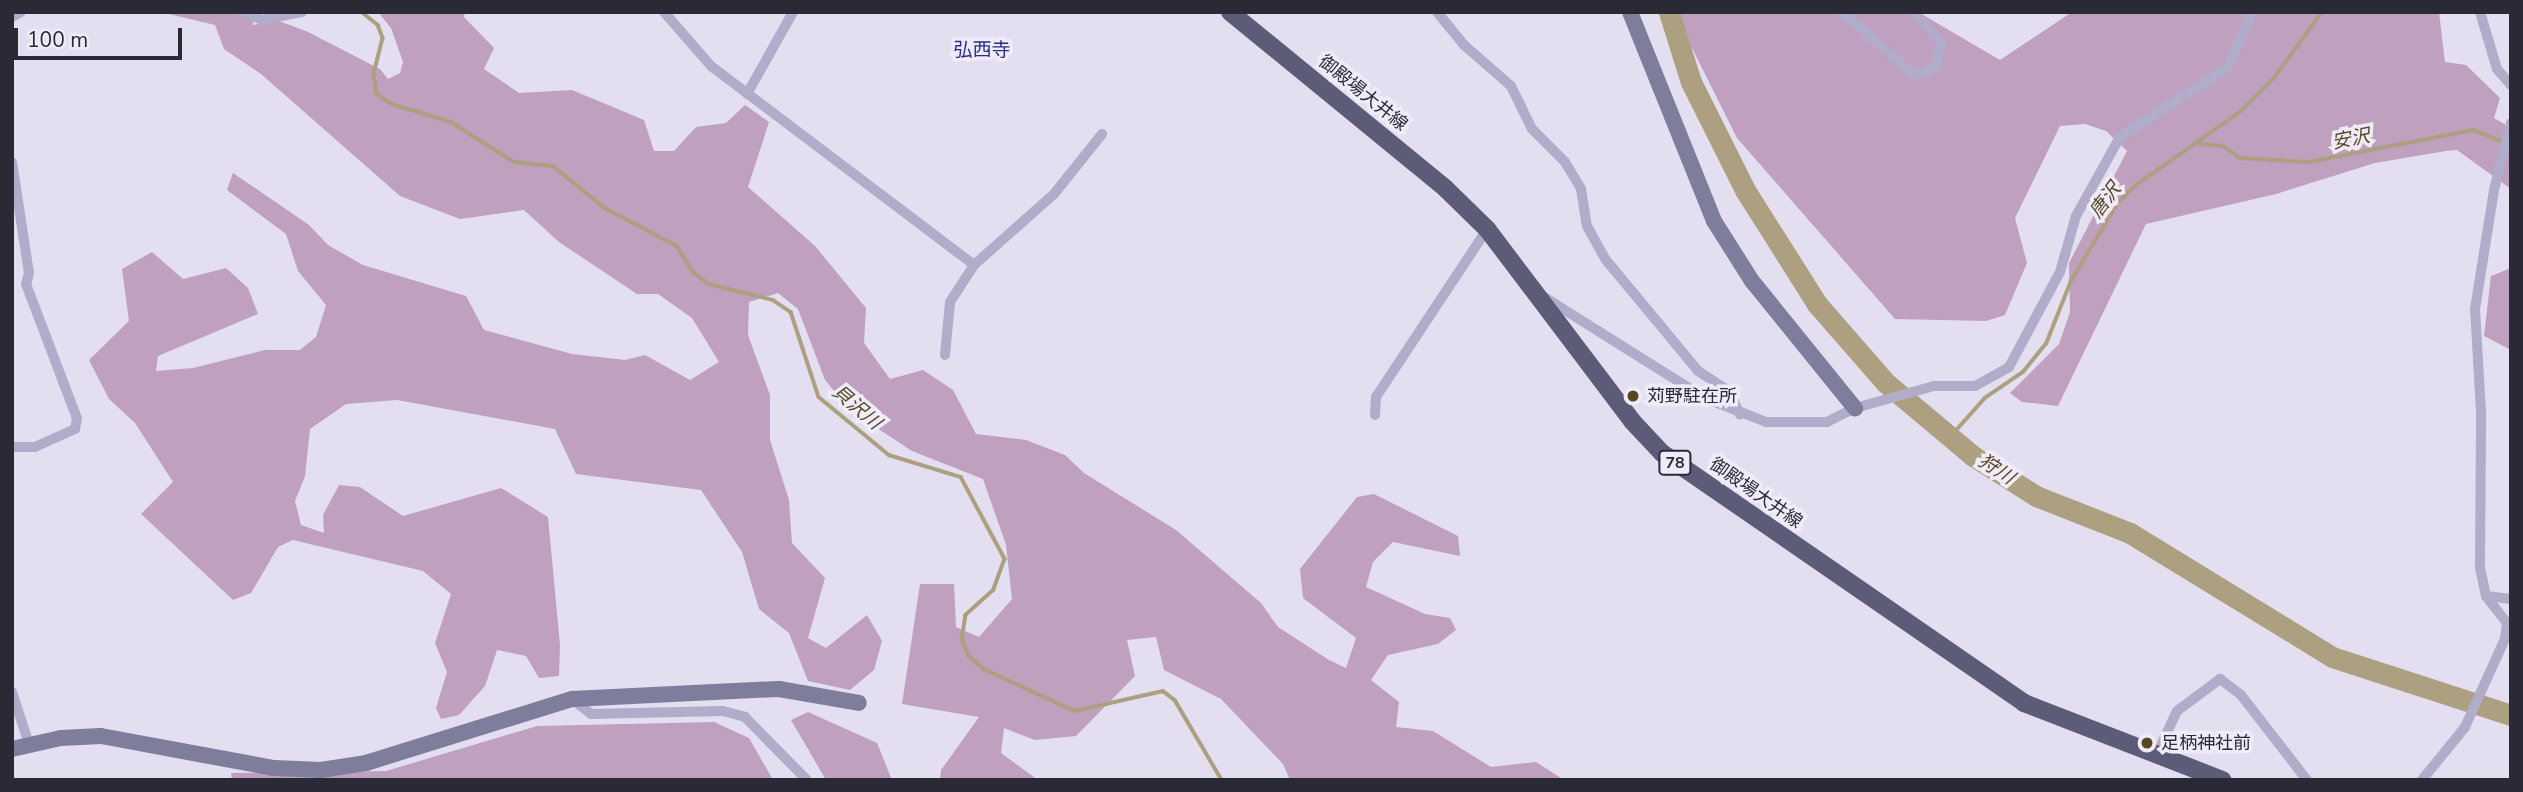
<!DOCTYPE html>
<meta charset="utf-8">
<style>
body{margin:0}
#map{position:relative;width:2523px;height:792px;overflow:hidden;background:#e3dff1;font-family:"Nunito Sans","Noto Sans JP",sans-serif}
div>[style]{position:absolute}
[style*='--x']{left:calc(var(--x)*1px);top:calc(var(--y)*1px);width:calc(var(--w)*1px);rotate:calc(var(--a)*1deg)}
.green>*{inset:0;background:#bfa0bf}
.stream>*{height:3.5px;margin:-1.75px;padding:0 1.75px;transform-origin:1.75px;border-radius:1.75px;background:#aca080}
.river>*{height:21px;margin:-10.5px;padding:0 10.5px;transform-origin:10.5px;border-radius:10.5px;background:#aca080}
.street>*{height:10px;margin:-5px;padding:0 5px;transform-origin:5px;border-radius:5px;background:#b0acc9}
.secondary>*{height:16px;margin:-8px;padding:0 8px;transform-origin:8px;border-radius:8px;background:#7f7d9c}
.primary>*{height:18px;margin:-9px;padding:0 9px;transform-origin:9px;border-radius:9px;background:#5d5c78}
.dots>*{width:19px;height:19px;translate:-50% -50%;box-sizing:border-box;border:4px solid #efebf9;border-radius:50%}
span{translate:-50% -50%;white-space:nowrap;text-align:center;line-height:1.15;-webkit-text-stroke:7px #efebf9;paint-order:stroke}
.shield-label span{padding:2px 5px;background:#efebf9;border:2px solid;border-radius:5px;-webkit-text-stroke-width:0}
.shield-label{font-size:16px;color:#2a2a37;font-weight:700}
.street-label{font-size:18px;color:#2a2a37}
.poi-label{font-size:18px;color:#2a2a37}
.left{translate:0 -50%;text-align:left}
.neighbourhood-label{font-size:19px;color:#292f80}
.water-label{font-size:19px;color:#564922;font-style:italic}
.frame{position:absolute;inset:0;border:14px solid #2a2a37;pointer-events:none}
.scale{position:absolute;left:14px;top:28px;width:168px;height:32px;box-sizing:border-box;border:4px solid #2a2a37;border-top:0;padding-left:9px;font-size:21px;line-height:24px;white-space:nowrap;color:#2a2a37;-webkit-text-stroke:5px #efebf9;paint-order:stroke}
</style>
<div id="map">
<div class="green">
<div style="clip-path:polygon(160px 12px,254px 12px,253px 25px,279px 21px,306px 31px,380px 69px,388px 79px,400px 73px,403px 62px,391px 28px,378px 12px,465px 12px,464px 17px,494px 48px,484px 69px,519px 93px,572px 90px,644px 120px,654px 151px,674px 151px,696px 127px,726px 123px,745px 105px,769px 122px,748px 187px,815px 246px,866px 308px,864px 343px,890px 379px,923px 370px,953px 390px,976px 434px,1026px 440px,1065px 455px,1084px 473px,1176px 530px,1261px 603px,1278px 627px,1329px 660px,1346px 668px,1356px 638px,1303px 598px,1300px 569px,1357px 497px,1374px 494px,1458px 536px,1460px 556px,1393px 542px,1373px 562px,1366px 587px,1425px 614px,1450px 618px,1456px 630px,1438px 644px,1388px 655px,1371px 680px,1399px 702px,1396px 727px,1433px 731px,1491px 767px,1536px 762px,1564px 780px,1290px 780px,1283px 764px,1221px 699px,1164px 670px,1156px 637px,1127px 640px,1135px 676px,1076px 736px,1035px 740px,1004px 728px,1001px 753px,1038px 780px,940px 780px,941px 770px,979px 717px,902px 704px,920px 584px,954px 584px,956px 627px,979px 637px,1012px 599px,1006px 545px,983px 479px,912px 451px,851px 411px,825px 380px,798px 309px,778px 293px,749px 302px,748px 335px,770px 395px,770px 440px,789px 500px,792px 543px,825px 578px,808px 638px,826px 648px,867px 615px,882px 641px,874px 670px,850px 690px,808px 681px,789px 633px,759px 609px,742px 552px,701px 490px,576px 474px,555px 429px,397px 400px,346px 404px,310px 429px,305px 476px,295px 501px,301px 525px,324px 533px,323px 515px,339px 485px,360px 487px,403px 516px,501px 488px,548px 517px,560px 645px,559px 676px,539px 678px,526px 656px,497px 650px,485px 686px,459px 715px,441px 719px,436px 708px,447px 672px,435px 643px,451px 594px,423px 571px,293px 540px,278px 547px,251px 593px,233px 600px,141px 514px,173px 482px,135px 423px,109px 399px,89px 360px,129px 321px,122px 269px,152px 252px,183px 279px,226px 268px,248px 288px,258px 314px,158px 356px,156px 371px,193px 368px,265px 350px,300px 350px,316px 337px,326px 305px,298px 271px,286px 234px,227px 190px,233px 173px,309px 225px,328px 245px,363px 265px,466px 296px,484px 330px,572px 354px,625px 360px,645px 355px,690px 380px,719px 362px,692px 318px,658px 294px,637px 294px,559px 242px,524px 210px,460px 219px,400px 196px,261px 74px,224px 49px,215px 25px)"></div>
<div style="clip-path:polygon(1680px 12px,1918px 12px,2000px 60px,2072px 12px,2439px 12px,2445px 62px,2466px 65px,2500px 98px,2494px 118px,2511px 128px,2511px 189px,2457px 150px,2446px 151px,2375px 163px,2276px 194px,2146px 224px,2058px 406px,2022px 402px,2010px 393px,2059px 344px,2070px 312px,2069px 263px,2127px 151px,2106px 131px,2085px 124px,2060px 126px,2015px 218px,2027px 263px,2005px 315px,1986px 321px,1895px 319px,1737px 138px,1691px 46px)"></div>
<div style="clip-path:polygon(2511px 268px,2511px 350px,2484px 336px,2491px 276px)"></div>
<div style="clip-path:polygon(808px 712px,877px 743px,892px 780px,826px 780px,791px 720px)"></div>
<div style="clip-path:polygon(714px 722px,749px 738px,773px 780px,232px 780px,231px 773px,386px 771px,537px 726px)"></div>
</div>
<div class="stream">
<div style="--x:362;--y:12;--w:21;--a:39"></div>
<div style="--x:378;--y:25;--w:14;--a:69"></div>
<div style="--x:383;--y:38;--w:38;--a:104"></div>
<div style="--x:374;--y:75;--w:19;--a:81"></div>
<div style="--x:377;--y:94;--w:18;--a:34"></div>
<div style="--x:392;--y:104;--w:62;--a:17"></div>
<div style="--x:451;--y:122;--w:75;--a:32.4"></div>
<div style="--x:514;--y:162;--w:39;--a:6"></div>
<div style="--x:553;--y:166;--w:67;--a:38.9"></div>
<div style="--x:605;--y:208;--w:81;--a:27.8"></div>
<div style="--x:677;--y:246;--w:31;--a:58"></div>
<div style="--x:693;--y:272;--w:20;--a:37"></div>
<div style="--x:709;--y:284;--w:66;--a:14"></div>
<div style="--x:773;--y:300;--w:22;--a:34"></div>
<div style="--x:791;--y:312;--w:89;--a:71.8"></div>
<div style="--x:819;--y:397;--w:91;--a:39.6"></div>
<div style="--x:889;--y:455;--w:75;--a:17"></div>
<div style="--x:961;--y:477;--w:93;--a:61.8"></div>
<div style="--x:1005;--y:559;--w:33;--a:110"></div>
<div style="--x:994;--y:590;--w:38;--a:138"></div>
<div style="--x:966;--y:615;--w:24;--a:99"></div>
<div style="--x:962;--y:639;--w:18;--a:68"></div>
<div style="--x:969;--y:656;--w:20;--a:41"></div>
<div style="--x:984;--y:669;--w:100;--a:24.8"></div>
<div style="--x:1075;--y:711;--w:90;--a:-12.8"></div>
<div style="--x:1163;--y:691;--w:15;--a:37"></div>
<div style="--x:1175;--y:700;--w:93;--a:59.6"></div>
<div style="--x:2200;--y:144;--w:23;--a:5"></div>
<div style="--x:2223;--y:146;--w:21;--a:35"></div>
<div style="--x:2240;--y:158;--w:69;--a:3.3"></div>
<div style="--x:2309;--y:162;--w:167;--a:-11"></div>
<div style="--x:2473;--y:130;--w:34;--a:21"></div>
<div style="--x:1951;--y:436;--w:51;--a:-48.2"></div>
<div style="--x:1985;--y:398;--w:46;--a:-34.4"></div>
<div style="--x:2023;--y:372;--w:36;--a:-51"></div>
<div style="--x:2046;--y:344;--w:68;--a:-68.4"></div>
<div style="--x:2071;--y:281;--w:90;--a:-59.1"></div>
<div style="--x:2117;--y:204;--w:25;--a:-45"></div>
<div style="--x:2135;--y:186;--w:128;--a:-35.2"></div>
<div style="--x:2240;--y:112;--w:48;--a:-45"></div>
<div style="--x:2274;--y:78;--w:82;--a:-54"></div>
</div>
<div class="river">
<div style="--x:1669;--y:12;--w:73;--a:72.6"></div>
<div style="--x:1691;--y:82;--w:121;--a:63.4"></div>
<div style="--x:1745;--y:190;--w:135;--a:57.7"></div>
<div style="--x:1817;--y:304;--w:105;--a:48.9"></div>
<div style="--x:1886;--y:383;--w:114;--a:40"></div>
<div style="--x:1973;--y:456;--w:75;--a:32.4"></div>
<div style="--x:2036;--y:496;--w:101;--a:21.5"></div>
<div style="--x:2130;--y:533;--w:237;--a:31.5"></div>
<div style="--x:2332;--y:657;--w:188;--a:18"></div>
</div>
<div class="street">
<div style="--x:243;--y:12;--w:21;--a:23"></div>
<div style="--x:262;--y:20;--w:41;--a:-11.3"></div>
<div style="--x:664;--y:12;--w:72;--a:49"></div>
<div style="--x:711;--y:66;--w:330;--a:37.1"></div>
<div style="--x:1437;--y:12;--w:43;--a:50.7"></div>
<div style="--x:1464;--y:45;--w:62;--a:41.1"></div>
<div style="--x:1511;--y:86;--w:48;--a:64"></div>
<div style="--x:1532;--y:129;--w:47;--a:45"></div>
<div style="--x:1565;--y:162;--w:31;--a:59"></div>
<div style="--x:1581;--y:189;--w:37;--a:81"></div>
<div style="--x:1587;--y:226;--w:39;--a:61"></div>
<div style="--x:1606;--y:260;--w:144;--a:50.3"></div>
<div style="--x:1698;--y:371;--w:37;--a:33"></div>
<div style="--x:1729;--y:391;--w:26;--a:65"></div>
<div style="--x:1842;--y:12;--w:96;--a:41.2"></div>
<div style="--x:1914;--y:75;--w:22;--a:-21"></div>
<div style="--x:1935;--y:67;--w:25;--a:-76"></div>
<div style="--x:1941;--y:43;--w:41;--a:-131.1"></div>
<div style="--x:2480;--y:12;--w:59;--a:73.4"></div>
<div style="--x:2497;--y:69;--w:21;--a:49"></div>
<div style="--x:12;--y:17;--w:10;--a:-29"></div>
<div style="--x:747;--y:94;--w:94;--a:-60.7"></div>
<div style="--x:12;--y:162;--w:112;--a:81.3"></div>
<div style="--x:29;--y:273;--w:11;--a:105"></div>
<div style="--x:26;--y:284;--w:143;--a:69.2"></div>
<div style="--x:77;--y:418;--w:11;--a:100"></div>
<div style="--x:75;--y:429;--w:44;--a:155.8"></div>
<div style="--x:35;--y:447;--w:23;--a:180"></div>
<div style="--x:1544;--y:297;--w:190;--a:32.1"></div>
<div style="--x:1705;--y:398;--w:66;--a:21.5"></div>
<div style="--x:1766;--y:422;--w:61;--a:0"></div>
<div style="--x:1827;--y:422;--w:31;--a:-27"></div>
<div style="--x:1855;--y:408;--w:82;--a:-15.6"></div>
<div style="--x:1934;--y:386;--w:41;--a:0"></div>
<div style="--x:1975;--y:386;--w:39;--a:-29"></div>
<div style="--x:2009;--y:367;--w:108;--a:-61.8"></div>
<div style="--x:2060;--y:272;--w:58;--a:-74.1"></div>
<div style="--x:2076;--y:216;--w:90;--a:-60.9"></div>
<div style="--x:2120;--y:137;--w:129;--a:-32.9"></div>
<div style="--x:2228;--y:67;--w:60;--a:-66.4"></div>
<div style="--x:945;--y:355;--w:53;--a:-84.6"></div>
<div style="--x:950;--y:302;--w:44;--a:-57"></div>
<div style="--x:974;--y:265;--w:107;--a:-41.6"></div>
<div style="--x:1054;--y:194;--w:77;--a:-51.3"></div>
<div style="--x:1375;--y:415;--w:18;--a:-87"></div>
<div style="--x:1376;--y:397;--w:201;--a:-56.5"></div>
<div style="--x:2486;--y:596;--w:25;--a:7"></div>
<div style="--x:12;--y:692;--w:55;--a:71.9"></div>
<div style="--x:572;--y:699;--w:24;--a:38"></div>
<div style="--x:591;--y:714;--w:132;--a:-1.3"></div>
<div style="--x:723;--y:711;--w:23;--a:15"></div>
<div style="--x:745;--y:717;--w:88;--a:45.5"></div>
<div style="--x:2157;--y:754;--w:47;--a:-65.1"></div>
<div style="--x:2177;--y:711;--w:54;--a:-36.7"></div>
<div style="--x:2220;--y:679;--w:26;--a:37"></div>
<div style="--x:2241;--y:695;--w:108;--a:52.2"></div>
<div style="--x:2422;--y:780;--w:68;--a:-50.9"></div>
<div style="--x:2465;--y:727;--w:97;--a:-65.6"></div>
<div style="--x:2505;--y:639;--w:16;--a:-83"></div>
<div style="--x:2507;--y:623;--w:34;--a:-128"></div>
<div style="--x:2486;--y:596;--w:30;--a:-102"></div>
<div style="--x:2480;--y:567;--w:155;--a:-89.6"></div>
<div style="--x:2481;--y:412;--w:103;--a:-93.3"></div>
<div style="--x:2475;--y:309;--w:121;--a:-80.9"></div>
<div style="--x:2494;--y:190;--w:69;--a:-75.8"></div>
</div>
<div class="secondary">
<div style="--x:1630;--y:12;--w:225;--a:68.1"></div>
<div style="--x:1714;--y:221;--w:71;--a:57.7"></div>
<div style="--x:1752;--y:281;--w:164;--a:51"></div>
<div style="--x:12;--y:749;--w:50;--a:-12.7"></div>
<div style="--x:61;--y:738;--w:40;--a:-2.9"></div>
<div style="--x:101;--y:736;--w:176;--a:10.5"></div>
<div style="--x:274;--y:768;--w:47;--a:2.4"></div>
<div style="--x:321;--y:770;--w:46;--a:-8.8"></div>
<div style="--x:366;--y:763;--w:216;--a:-17.3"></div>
<div style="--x:572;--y:699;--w:207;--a:-2.8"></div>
<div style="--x:779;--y:689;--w:81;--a:9.9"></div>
</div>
<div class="primary">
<div style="--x:1230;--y:12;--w:278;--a:39.3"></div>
<div style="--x:1445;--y:188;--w:59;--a:44.3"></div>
<div style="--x:1487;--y:229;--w:241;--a:52.9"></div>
<div style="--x:1632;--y:421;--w:44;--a:46.8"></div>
<div style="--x:1662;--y:453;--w:440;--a:34.6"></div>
<div style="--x:2024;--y:703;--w:213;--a:21.2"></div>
</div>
<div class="dots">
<div style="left:1633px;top:396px;background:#564922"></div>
<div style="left:2147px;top:743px;background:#564922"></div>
</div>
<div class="shield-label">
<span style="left:1675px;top:463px">78</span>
</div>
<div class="street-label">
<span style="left:1363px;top:93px;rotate:39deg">御殿場大井線</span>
<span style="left:1756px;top:493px;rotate:35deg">御殿場大井線</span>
</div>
<div class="poi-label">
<span class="left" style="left:1647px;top:396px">苅野駐在所</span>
<span class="left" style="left:2161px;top:743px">足柄神社前</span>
</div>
<div class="neighbourhood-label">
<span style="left:982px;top:51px">弘西寺</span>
</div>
<div class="water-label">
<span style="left:2351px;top:140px;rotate:-11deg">安沢</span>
<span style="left:2106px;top:201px;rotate:-53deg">唐沢</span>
<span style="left:856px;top:408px;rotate:40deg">貝沢川</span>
<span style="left:1996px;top:470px;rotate:33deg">狩川</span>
</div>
<div class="frame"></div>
<div class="scale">100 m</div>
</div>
